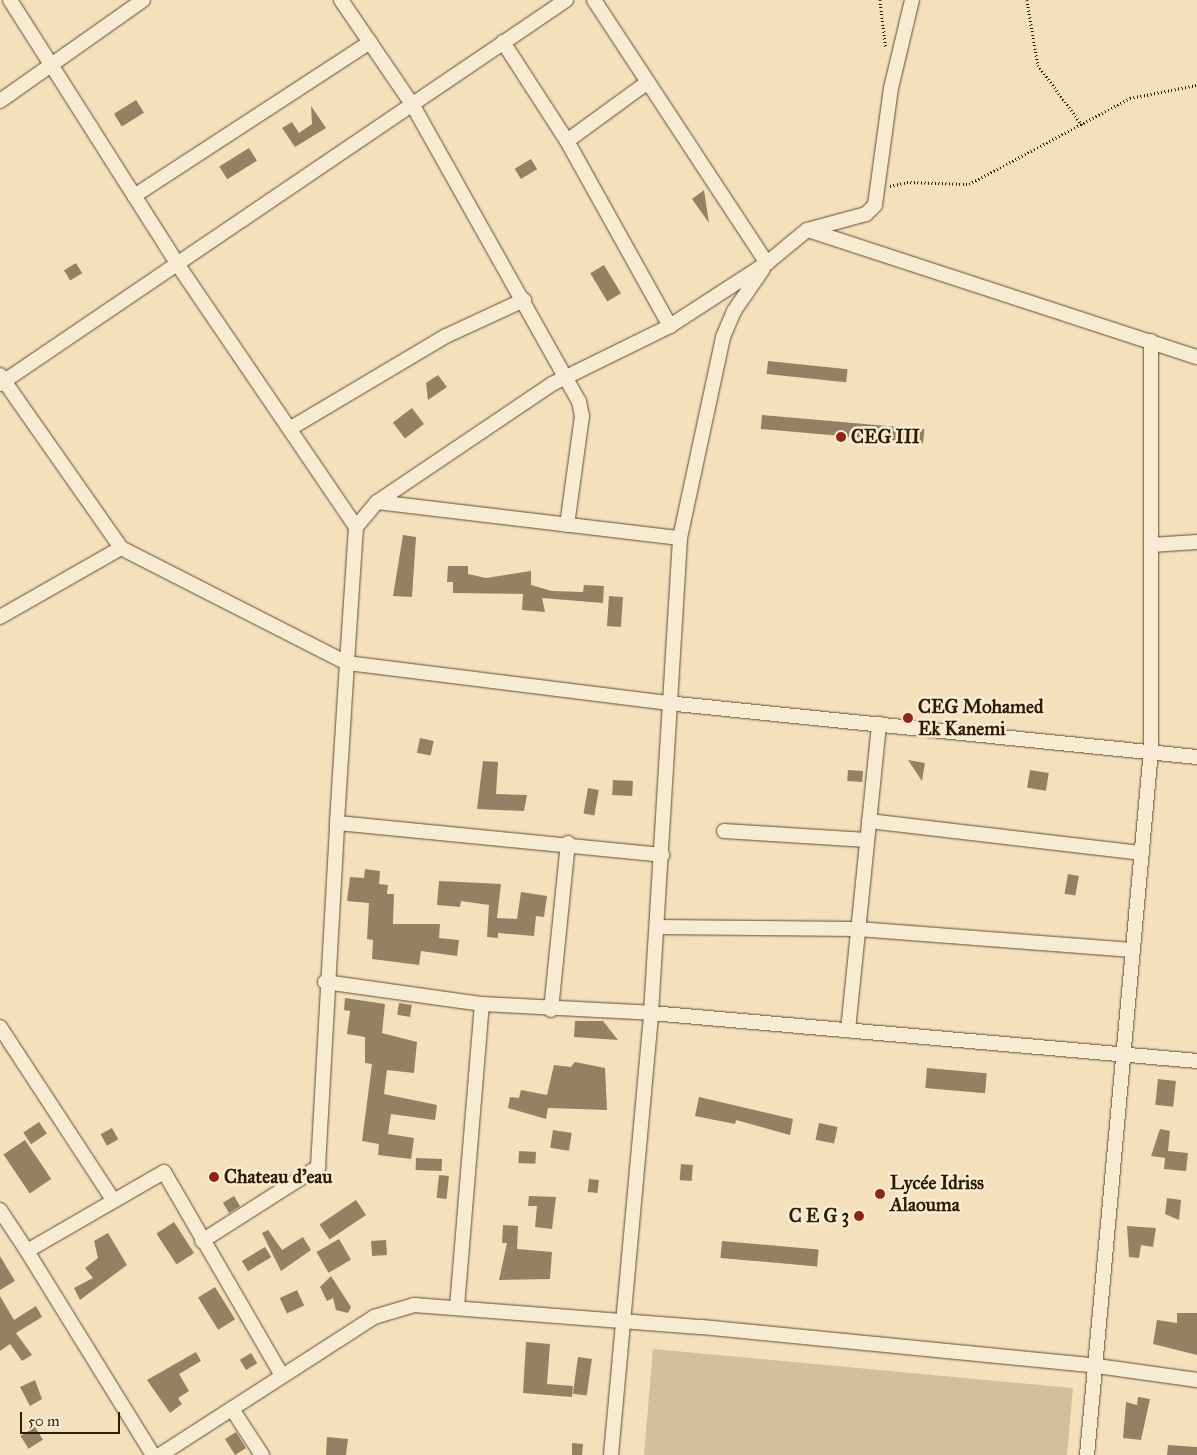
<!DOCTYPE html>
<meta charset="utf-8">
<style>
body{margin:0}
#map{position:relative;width:1197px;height:1455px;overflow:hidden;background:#f4e0bb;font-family:"IM FELL Great Primer",serif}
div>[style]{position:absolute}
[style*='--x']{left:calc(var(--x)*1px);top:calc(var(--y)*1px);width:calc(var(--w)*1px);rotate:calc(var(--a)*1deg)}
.green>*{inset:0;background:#d2bf9c}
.building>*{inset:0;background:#948163;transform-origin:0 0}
.path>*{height:2.5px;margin-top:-1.25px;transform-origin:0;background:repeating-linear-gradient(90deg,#2d1b04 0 1px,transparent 0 3.5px)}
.roads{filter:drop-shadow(0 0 1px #5f4c32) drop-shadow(0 0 1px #5f4c32)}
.minor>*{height:14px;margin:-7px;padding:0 7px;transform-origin:7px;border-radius:7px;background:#f8ebd3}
.dots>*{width:14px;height:14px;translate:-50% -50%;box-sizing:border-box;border:2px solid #f8ebd3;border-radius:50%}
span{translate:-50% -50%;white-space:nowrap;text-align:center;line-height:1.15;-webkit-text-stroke:5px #f8ebd3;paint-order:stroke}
.poi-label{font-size:19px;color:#2d1b04;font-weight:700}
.left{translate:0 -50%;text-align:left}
.right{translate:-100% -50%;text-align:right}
.scale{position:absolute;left:20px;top:1412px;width:100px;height:22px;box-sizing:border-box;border:2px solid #2d1b04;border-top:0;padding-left:6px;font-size:15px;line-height:18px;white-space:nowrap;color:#2d1b04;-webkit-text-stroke:4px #f8ebd3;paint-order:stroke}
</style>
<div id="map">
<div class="green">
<div style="clip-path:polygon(653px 1349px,1073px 1388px,1067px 1455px,644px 1455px)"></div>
</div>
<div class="building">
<div style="left:136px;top:100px;width:15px;height:26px;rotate:58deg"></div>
<div style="clip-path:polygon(311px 106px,326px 128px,295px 147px,282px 128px,292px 122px,299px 133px,312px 124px)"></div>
<div style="left:249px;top:148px;width:15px;height:35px;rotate:58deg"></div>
<div style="left:531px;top:159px;width:12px;height:19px;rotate:59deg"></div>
<div style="clip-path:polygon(704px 190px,709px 223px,692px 199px)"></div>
<div style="left:76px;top:263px;width:12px;height:14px;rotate:59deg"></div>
<div style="left:604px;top:265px;width:33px;height:16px;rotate:59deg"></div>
<div style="left:768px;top:361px;width:80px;height:13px;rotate:6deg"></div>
<div style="clip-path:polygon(438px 375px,447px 387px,428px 400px,426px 383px)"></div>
<div style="left:412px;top:408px;width:20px;height:24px;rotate:53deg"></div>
<div style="left:762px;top:415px;width:163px;height:14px;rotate:5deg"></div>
<div style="clip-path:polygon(403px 535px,416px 537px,412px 597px,393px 596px)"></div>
<div style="clip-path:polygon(448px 566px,468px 566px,468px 574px,486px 578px,531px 571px,531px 585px,552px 591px,583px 592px,584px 585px,604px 586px,603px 603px,542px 598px,545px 612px,522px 610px,523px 594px,453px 593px,453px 582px,447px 582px)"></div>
<div style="left:609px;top:596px;width:14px;height:30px;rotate:4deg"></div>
<div style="left:420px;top:738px;width:14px;height:15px;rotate:12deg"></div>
<div style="clip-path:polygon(908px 760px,925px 763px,922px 781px)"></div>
<div style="clip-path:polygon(483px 761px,498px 762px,496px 794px,527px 795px,524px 811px,477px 809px)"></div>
<div style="left:848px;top:770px;width:15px;height:11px;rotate:4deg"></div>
<div style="left:1030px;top:770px;width:19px;height:18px;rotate:9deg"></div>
<div style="left:613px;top:780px;width:20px;height:15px;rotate:3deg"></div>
<div style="left:588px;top:788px;width:11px;height:26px;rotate:10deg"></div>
<div style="clip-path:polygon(365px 869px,380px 871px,379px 884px,388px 885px,387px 894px,394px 894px,393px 924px,440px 924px,439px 938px,459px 940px,457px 956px,421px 951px,419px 965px,372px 959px,373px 940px,367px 939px,369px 903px,347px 901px,350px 877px,364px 878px)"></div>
<div style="left:1068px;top:874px;width:11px;height:20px;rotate:10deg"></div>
<div style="clip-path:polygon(439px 881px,501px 884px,497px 918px,517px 919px,521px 892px,547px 896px,544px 917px,536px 916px,534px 936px,498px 933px,498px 938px,487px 937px,489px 905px,461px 901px,460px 907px,437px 905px)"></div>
<div style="clip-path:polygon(345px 998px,385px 1004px,382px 1033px,417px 1042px,414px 1073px,387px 1070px,384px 1094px,437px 1105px,435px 1120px,391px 1114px,388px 1134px,414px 1138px,411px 1159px,378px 1155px,379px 1144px,362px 1141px,372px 1064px,365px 1063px,365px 1037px,347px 1034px,350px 1011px,344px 1010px)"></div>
<div style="left:399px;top:1003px;width:13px;height:12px;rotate:9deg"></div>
<div style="clip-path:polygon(575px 1021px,603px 1021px,618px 1040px,574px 1037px)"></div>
<div style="clip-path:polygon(575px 1062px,605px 1068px,607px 1110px,548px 1108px,546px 1119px,508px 1108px,510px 1097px,519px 1098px,521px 1090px,547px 1095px,554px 1065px,571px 1067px)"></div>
<div style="left:927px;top:1068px;width:60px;height:20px;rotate:5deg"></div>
<div style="left:1158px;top:1079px;width:18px;height:26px;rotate:6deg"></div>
<div style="clip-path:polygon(699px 1097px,793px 1119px,790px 1135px,736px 1120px,735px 1124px,695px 1116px)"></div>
<div style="left:39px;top:1122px;width:14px;height:19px;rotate:56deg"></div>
<div style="left:819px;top:1123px;width:19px;height:17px;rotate:12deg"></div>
<div style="left:112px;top:1128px;width:13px;height:13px;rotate:61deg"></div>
<div style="clip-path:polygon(1160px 1129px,1170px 1131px,1168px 1151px,1188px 1153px,1186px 1171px,1164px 1169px,1165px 1158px,1151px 1156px)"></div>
<div style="left:553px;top:1130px;width:19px;height:18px;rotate:9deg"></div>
<div style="left:25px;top:1140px;width:47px;height:26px;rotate:56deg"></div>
<div style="left:519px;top:1151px;width:17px;height:12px;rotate:3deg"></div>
<div style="left:416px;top:1158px;width:26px;height:12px;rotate:2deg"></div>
<div style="left:681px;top:1164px;width:12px;height:16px;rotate:5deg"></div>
<div style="left:439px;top:1175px;width:10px;height:23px;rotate:6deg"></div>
<div style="left:589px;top:1179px;width:10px;height:13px;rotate:6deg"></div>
<div style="left:234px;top:1196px;width:12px;height:13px;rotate:59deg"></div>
<div style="clip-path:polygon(529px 1196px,556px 1197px,552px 1229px,535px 1227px,537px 1206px,528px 1206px)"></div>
<div style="clip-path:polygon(1167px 1198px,1181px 1200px,1179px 1220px,1165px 1214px)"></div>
<div style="left:356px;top:1200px;width:18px;height:44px;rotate:56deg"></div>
<div style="left:174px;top:1222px;width:37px;height:21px;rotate:57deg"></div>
<div style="clip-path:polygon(503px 1225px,518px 1226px,517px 1249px,552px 1252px,550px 1279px,499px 1280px,507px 1243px,502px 1243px)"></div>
<div style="clip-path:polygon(1127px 1226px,1156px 1228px,1153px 1247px,1141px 1245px,1139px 1258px,1129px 1257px)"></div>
<div style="clip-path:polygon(268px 1230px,282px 1250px,303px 1237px,311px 1250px,281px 1271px,262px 1233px)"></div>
<div style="clip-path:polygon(108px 1233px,127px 1265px,80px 1300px,74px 1288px,93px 1278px,85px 1268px,98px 1258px,94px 1241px)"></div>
<div style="left:339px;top:1239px;width:24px;height:26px;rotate:60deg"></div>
<div style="left:386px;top:1240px;width:15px;height:15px;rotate:86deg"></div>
<div style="left:722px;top:1241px;width:97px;height:17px;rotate:5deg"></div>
<div style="left:265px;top:1247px;width:12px;height:27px;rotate:59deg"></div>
<div style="clip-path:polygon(0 1256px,15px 1281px,0 1290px)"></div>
<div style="clip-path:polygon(331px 1276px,351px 1307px,348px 1313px,336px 1310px,333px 1298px,327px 1301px,320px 1287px)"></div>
<div style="left:215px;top:1287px;width:38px;height:20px;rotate:58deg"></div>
<div style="left:297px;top:1290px;width:17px;height:19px;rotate:65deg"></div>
<div style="clip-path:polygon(0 1296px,14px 1320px,36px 1306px,42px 1317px,16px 1333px,32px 1355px,22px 1361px,10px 1344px,0 1351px)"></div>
<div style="clip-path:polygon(1177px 1313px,1197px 1313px,1197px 1355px,1153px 1344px,1157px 1320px,1177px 1323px)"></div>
<div style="clip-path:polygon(526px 1342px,550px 1344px,547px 1384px,573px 1386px,572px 1397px,523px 1393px)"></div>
<div style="clip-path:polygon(196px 1352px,201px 1361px,179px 1374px,189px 1391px,178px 1398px,182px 1404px,170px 1413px,147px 1380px)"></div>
<div style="left:251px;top:1353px;width:12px;height:13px;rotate:59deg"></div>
<div style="left:578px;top:1357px;width:14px;height:37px;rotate:8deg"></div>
<div style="clip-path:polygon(35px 1380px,42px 1399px,30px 1406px,20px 1387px)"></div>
<div style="clip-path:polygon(1138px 1397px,1150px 1399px,1141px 1440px,1123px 1438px,1126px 1402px,1137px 1405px)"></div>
<div style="left:35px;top:1427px;width:15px;height:17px;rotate:58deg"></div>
<div style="left:236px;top:1432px;width:19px;height:13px;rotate:58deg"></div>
<div style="clip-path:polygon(327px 1437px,348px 1439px,346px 1455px,326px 1455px)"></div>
<div style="clip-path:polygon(572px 1443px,583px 1444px,582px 1455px,572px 1455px)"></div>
<div style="clip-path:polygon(1168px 1445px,1197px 1447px,1197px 1455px,1167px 1455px)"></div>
</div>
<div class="path">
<div style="--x:880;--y:0;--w:48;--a:82.9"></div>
<div style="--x:1027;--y:0;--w:66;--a:80.4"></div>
<div style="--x:1038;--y:65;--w:76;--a:53.6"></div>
<div style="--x:890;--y:186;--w:17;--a:-13"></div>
<div style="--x:907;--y:182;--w:62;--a:1.8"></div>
<div style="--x:969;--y:184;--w:183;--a:-28.1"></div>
<div style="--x:1130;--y:98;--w:68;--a:-11"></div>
</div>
<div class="roads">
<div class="minor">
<div style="--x:10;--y:0;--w:314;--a:57.6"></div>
<div style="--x:178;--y:265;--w:317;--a:55.8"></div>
<div style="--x:341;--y:0;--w:126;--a:55.7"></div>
<div style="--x:412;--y:104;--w:341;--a:60.7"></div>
<div style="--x:579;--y:401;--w:15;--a:79"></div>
<div style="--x:582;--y:416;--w:110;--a:97.8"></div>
<div style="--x:594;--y:0;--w:315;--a:56.7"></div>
<div style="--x:912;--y:0;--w:90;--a:103.4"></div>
<div style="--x:891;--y:88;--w:118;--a:97.8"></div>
<div style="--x:875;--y:205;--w:13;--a:135"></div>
<div style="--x:866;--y:214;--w:61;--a:164.8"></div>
<div style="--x:807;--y:230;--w:52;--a:140.5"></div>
<div style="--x:767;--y:263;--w:116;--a:147"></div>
<div style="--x:670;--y:326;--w:131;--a:153.8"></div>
<div style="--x:552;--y:384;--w:211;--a:146"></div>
<div style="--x:377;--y:502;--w:33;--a:130"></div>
<div style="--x:356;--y:527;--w:136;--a:93.8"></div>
<div style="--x:347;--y:663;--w:322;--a:7.1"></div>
<div style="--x:667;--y:703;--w:533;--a:5.82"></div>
<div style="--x:503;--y:42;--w:118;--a:57.1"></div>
<div style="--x:567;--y:141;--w:212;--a:60.9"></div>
<div style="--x:0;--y:101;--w:175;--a:-35.2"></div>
<div style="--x:567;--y:141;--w:100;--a:-36.1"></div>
<div style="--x:134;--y:196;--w:282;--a:-33.1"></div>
<div style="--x:808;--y:230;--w:409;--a:18.1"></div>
<div style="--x:0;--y:375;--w:211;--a:55"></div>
<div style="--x:121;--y:548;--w:254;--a:27"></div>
<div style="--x:347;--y:663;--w:160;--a:93.6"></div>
<div style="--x:0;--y:384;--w:684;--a:-34.15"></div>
<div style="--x:291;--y:428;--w:180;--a:-30.7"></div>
<div style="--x:446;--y:336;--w:86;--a:-24.8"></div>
<div style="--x:377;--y:502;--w:305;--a:6.8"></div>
<div style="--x:1151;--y:545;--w:46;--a:-3.7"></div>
<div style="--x:0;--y:617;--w:139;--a:-29.7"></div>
<div style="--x:869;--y:821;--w:275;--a:6.7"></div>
<div style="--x:724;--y:831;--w:143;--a:3.6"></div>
<div style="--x:657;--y:927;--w:201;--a:0.6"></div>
<div style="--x:858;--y:929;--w:275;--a:4.4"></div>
<div style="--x:325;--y:982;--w:159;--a:8"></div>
<div style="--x:482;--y:1004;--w:169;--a:3"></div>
<div style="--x:651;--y:1013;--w:548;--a:5.02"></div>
<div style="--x:551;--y:1010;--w:168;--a:-84.2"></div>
<div style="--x:0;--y:1027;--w:207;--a:56.8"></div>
<div style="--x:848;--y:1030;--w:308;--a:-84.2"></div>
<div style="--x:0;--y:1210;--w:49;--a:56.6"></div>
<div style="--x:202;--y:1241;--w:138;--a:-32.5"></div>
<div style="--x:318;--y:1167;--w:345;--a:-86.8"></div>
<div style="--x:337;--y:823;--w:327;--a:5.6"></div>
<div style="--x:457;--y:1307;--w:304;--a:-85.3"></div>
<div style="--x:232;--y:1409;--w:55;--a:56.9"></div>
<div style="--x:153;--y:1455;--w:240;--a:-121.7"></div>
<div style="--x:27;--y:1251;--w:158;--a:-30"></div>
<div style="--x:164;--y:1172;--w:233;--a:59.9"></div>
<div style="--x:160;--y:1455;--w:255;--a:-32.8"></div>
<div style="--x:374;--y:1317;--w:42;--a:-16.7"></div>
<div style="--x:414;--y:1305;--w:289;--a:4.4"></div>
<div style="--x:702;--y:1327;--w:397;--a:5.6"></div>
<div style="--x:1097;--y:1366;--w:101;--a:8"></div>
<div style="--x:611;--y:1455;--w:444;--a:-84.8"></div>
<div style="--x:651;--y:1013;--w:476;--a:-86.5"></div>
<div style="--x:680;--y:538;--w:206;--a:-77.9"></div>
<div style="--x:723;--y:337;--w:28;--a:-67"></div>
<div style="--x:734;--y:311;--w:51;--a:-55.4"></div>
<div style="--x:1087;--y:1455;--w:707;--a:-84.81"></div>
<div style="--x:1151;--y:751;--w:410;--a:-90"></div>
</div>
</div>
<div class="dots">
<div style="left:841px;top:437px;background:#8f2418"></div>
<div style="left:908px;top:718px;background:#8f2418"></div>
<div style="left:214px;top:1177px;background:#8f2418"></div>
<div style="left:880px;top:1194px;background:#8f2418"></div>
<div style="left:859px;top:1216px;background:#8f2418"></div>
</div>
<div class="poi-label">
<span class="left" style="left:851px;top:437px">CEG III</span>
<span class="left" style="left:918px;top:718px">CEG Mohamed<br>Ek Kanemi</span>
<span class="left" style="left:224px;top:1177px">Chateau d'eau</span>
<span class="left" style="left:890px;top:1194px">Lycée Idriss<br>Alaouma</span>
<span class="right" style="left:849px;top:1216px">C E G 3</span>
</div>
<div class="scale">50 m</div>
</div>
